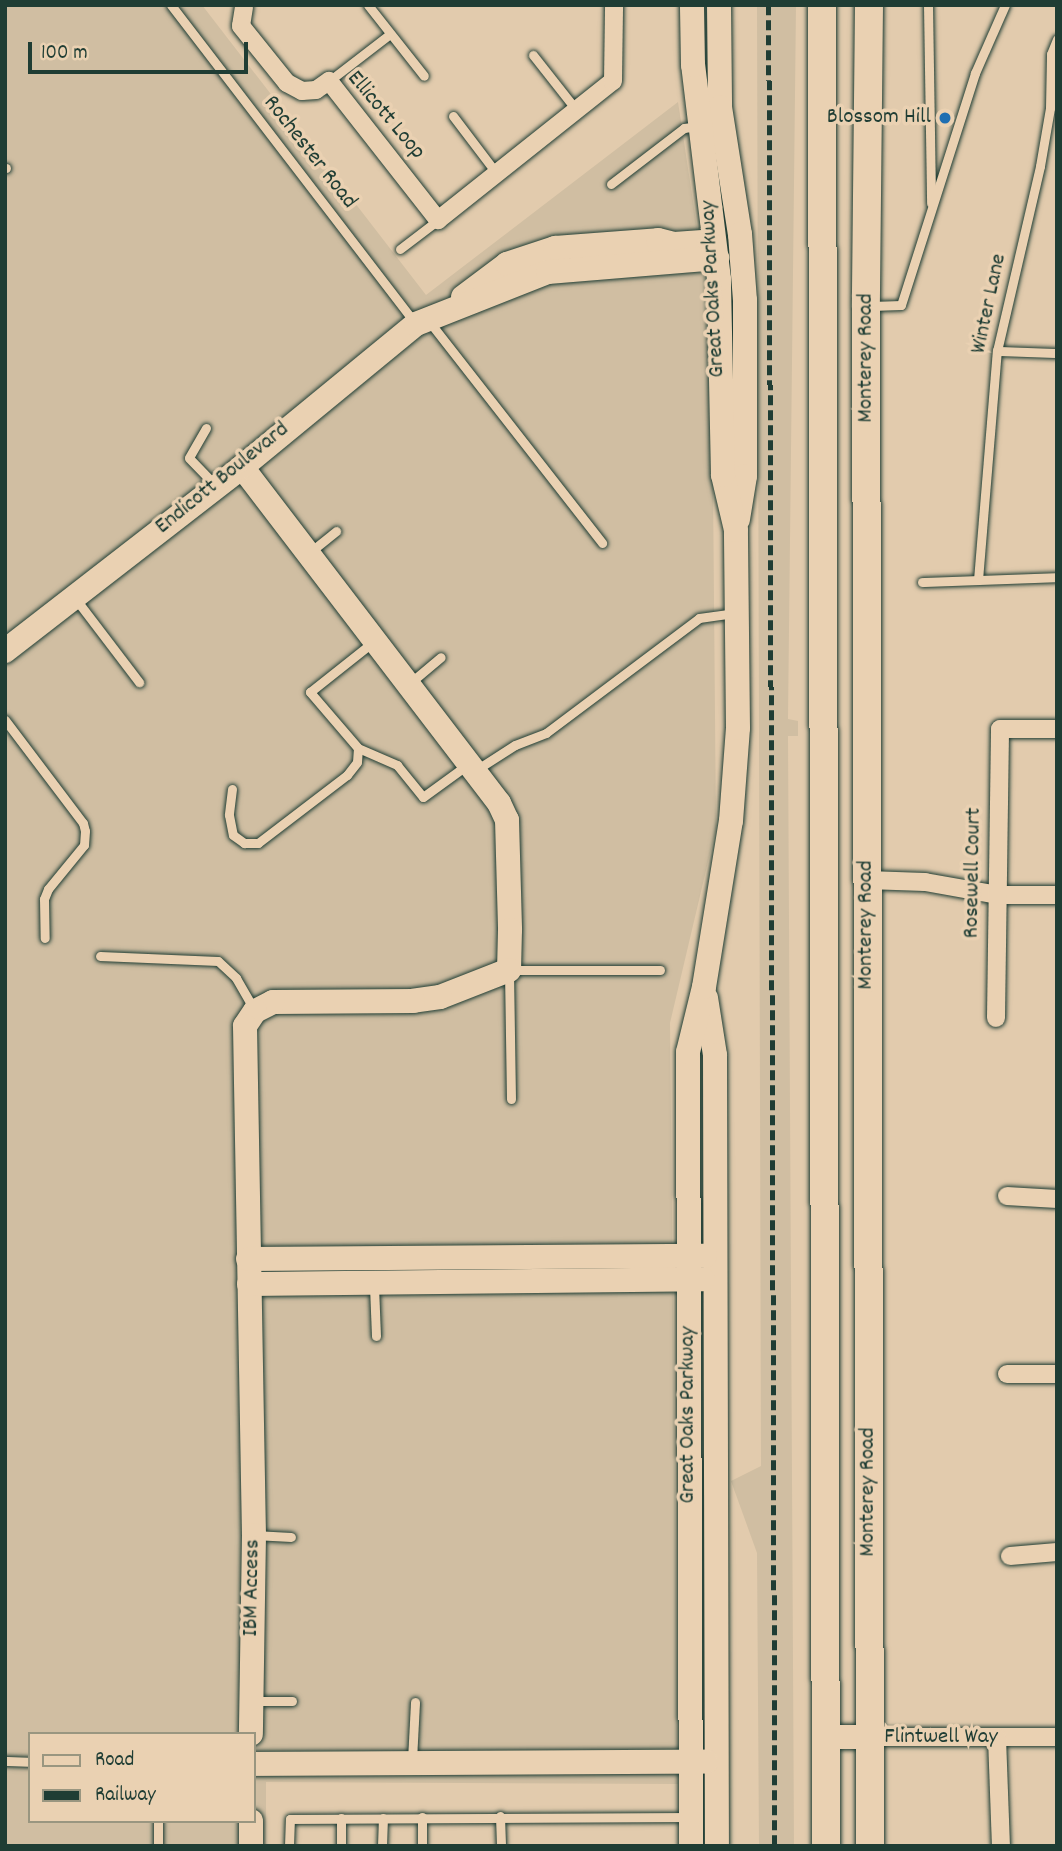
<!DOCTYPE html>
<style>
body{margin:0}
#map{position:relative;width:1062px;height:1851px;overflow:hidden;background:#e2cbad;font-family:Dekko,sans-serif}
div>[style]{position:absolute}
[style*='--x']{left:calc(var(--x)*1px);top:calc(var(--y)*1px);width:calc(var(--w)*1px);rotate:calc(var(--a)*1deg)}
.built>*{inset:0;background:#d0bea2}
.roads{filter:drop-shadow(0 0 2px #1f3d34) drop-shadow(0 0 2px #1f3d34)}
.lane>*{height:9px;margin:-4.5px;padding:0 4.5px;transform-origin:4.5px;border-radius:4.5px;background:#ead1b2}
.street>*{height:18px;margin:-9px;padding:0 9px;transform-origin:9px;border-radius:9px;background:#ead1b2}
.secondary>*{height:24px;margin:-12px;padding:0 12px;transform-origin:12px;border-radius:12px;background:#ead1b2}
.primary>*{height:28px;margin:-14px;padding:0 14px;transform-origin:14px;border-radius:14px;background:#ead1b2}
.rail>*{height:4.5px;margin-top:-2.25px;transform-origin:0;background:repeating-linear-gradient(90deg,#1f3d34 0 10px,transparent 0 15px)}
.dots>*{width:19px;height:19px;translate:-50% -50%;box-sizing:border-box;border:4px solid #ead1b2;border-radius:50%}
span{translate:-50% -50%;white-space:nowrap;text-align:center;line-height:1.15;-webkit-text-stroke:7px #ead1b2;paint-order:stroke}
.street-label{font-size:23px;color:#1f3d34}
.poi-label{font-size:23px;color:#1f3d34}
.right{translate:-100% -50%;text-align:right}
.frame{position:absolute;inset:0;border:7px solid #1f3d34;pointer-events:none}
.legend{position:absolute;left:28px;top:1732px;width:228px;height:91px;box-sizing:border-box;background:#ead1b2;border:2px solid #999680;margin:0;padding:9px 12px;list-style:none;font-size:21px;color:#1f3d34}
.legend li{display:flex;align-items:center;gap:14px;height:35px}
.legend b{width:35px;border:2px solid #999680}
.scale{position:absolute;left:28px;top:42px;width:220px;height:32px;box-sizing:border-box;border:4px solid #1f3d34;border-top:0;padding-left:9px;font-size:21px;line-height:24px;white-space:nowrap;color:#1f3d34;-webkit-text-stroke:5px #ead1b2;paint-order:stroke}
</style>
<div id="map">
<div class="built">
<div style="clip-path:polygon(evenodd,5px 5px,202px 5px,426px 295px,678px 102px,704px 274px,713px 486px,716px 828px,670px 1023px,678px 1784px,266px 1782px,266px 1846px,5px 1846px,5px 5px,30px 1734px,254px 1734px,254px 1821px,30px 1821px,30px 1734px)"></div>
<div style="clip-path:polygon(757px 5px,796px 5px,788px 719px,798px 721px,798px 736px,788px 736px,794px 1846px,759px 1846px,757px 1553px,731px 1481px,761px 1466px)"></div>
</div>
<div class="roads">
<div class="lane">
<div style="--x:171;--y:5;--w:401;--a:52.5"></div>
<div style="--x:368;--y:5;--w:90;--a:51.7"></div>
<div style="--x:928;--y:5;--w:198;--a:89.1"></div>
<div style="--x:533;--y:55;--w:71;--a:51.8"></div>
<div style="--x:329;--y:81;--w:77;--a:-37.6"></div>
<div style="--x:453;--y:116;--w:73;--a:52.8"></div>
<div style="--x:5;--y:168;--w:1;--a:0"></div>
<div style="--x:611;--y:184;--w:92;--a:-37.5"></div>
<div style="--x:684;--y:128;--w:15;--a:-8"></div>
<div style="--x:400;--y:249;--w:48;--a:-37.3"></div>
<div style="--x:871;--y:306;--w:30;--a:-2"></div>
<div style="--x:901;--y:305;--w:244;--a:-72.3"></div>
<div style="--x:975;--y:73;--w:74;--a:-66.2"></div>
<div style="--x:428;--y:320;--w:283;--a:52"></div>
<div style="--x:997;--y:351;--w:60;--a:1.9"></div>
<div style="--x:206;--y:428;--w:34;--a:120"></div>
<div style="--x:189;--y:458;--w:36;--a:46"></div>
<div style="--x:309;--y:553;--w:35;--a:-39"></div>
<div style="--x:978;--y:580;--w:230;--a:-85.3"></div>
<div style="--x:997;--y:351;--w:190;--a:-76.9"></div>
<div style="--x:1040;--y:166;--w:59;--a:-80.2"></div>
<div style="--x:1050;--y:108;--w:54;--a:-88.9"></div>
<div style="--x:1051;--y:54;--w:16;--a:-68"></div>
<div style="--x:922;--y:582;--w:135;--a:-2.1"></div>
<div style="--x:75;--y:598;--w:106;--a:52.7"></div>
<div style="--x:410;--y:683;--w:40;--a:-40"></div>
<div style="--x:5;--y:720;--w:129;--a:52.9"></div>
<div style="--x:83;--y:823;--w:8;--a:76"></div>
<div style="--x:85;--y:831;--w:14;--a:94"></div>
<div style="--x:84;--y:845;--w:57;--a:129.3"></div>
<div style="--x:48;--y:889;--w:11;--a:112"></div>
<div style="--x:44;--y:899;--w:39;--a:89"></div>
<div style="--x:358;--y:748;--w:43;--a:23.6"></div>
<div style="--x:397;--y:765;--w:41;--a:50.9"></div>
<div style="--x:423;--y:797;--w:54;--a:-36"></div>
<div style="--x:476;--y:770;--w:46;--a:-32.7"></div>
<div style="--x:515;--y:745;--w:33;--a:-21"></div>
<div style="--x:546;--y:733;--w:191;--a:-36.9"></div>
<div style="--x:699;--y:618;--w:37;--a:-8"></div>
<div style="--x:232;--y:789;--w:26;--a:97"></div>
<div style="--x:229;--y:815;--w:20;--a:79"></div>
<div style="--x:233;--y:835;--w:14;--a:36"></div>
<div style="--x:244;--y:843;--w:14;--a:0"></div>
<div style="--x:258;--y:843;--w:112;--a:-37.4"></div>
<div style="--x:347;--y:775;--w:16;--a:-52"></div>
<div style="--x:357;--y:762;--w:14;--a:-86"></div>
<div style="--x:358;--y:748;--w:74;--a:-130.6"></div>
<div style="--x:310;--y:692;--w:80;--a:-38.4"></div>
<div style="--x:100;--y:956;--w:118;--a:2.4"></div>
<div style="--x:218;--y:961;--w:25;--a:43"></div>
<div style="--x:236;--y:978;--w:36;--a:60"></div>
<div style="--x:511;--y:1099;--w:129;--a:-90.9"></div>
<div style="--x:509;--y:970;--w:151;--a:0"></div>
<div style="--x:374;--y:1286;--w:50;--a:87.7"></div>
<div style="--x:254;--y:1535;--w:37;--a:3"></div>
<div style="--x:252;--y:1701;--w:40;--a:0"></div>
<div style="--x:412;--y:1760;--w:58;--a:-87"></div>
<div style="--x:5;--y:1761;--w:25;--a:2"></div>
<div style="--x:500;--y:1816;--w:30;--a:88"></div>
<div style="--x:422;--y:1817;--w:29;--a:90"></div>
<div style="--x:158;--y:1821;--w:25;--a:90"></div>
<div style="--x:289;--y:1846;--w:27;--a:-88"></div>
<div style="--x:290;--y:1819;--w:399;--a:-0.3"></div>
<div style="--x:341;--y:1846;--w:28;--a:-90"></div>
<div style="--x:382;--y:1846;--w:28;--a:-88"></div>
</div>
<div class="street">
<div style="--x:244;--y:7;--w:19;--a:99"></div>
<div style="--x:241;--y:26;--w:73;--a:51.1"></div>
<div style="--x:287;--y:83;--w:17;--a:28"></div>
<div style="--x:302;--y:91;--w:14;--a:-4"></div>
<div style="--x:316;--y:90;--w:16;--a:-35"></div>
<div style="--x:329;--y:81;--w:177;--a:51.9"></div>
<div style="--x:438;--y:220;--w:223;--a:-38.5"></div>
<div style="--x:613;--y:81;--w:76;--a:-89.2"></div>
<div style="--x:867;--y:880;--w:58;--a:2"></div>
<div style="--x:925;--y:882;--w:75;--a:10"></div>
<div style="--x:999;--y:895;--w:58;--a:0"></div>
<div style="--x:996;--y:1018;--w:289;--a:-89.2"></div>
<div style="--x:1000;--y:729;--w:57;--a:0"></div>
<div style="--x:1007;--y:1196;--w:50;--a:3.4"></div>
<div style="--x:1007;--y:1374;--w:50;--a:0"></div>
<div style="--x:1010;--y:1556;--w:47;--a:-4.9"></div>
<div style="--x:870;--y:1737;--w:187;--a:0"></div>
<div style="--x:997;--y:1738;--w:108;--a:87.9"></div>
</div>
<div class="secondary">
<div style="--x:719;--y:5;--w:102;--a:89.4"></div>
<div style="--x:720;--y:107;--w:129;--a:81.1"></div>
<div style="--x:740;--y:234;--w:66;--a:85.7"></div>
<div style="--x:745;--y:300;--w:176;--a:90"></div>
<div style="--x:745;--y:476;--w:44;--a:99.2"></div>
<div style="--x:463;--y:297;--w:55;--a:-36.9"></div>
<div style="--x:507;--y:264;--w:51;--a:-18.4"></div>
<div style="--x:555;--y:248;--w:103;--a:-4.4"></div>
<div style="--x:658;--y:240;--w:16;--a:14"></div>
<div style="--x:674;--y:244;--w:32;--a:-4"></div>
<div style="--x:242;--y:467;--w:423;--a:52.6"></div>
<div style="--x:499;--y:803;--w:19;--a:65"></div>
<div style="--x:507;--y:820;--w:110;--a:88.4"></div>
<div style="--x:510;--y:930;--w:40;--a:91.4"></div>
<div style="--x:509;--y:970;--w:74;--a:158.6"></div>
<div style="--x:440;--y:997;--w:27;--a:172"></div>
<div style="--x:413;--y:1001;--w:140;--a:179.6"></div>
<div style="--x:273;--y:1002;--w:20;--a:153"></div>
<div style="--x:255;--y:1011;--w:18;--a:124"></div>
<div style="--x:245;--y:1026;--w:509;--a:88.99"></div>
<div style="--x:254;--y:1535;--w:199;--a:90.9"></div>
<div style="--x:5;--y:651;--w:300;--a:-37.8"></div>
<div style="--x:242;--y:467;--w:225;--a:-39.4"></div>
<div style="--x:416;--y:324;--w:142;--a:-21.5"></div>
<div style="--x:548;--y:272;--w:170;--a:-4.7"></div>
<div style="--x:706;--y:998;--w:58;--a:81"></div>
<div style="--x:715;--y:1055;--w:791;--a:89.86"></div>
<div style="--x:248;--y:1259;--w:457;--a:-0.4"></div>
<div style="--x:249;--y:1284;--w:454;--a:-0.6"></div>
<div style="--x:825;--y:1737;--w:45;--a:0"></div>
<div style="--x:254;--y:1764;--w:452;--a:-0.3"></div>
<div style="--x:251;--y:1821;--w:25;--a:90"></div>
<div style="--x:691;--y:1846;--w:794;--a:-90.22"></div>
<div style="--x:688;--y:1052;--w:67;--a:-76.2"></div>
<div style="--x:704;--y:987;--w:168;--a:-80.8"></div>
<div style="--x:731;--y:821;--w:93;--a:-85.7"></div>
<div style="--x:738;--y:728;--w:198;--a:-90.6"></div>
<div style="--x:736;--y:530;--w:57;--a:-103.3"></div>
<div style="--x:723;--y:475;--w:196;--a:-91.2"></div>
<div style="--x:719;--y:279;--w:216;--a:-96.9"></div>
<div style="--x:693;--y:65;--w:60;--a:-91"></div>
</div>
<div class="primary">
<div style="--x:822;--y:5;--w:1841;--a:89.88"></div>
<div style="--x:869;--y:5;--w:302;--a:90.6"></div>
<div style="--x:866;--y:307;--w:1539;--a:89.85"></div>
</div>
</div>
<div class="rail">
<div style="--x:769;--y:5;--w:1841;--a:89.81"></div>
</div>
<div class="dots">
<div style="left:945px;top:118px;background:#1f6fb2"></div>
</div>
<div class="street-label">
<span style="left:385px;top:116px;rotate:50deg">Ellicott Loop</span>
<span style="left:309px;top:153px;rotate:52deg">Rochester Road</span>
<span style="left:714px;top:289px;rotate:-93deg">Great Oaks Parkway</span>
<span style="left:990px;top:304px;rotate:-78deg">Winter Lane</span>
<span style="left:867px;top:358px;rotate:-90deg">Monterey Road</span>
<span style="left:223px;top:479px;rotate:-39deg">Endicott Boulevard</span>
<span style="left:974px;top:873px;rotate:-89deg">Rosewell Court</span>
<span style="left:867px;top:925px;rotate:-90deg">Monterey Road</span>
<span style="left:689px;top:1415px;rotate:-90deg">Great Oaks Parkway</span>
<span style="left:869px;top:1492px;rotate:-90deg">Monterey Road</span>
<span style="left:253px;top:1588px;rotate:-89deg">IBM Access</span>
<span style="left:941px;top:1738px">Flintwell Way</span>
</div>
<div class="poi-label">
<span class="right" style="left:931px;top:118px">Blossom Hill</span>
</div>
<div class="frame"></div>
<ul class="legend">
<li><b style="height:9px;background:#ead1b2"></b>Road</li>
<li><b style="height:9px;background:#1f3d34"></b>Railway</li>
</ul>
<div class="scale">100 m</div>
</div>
